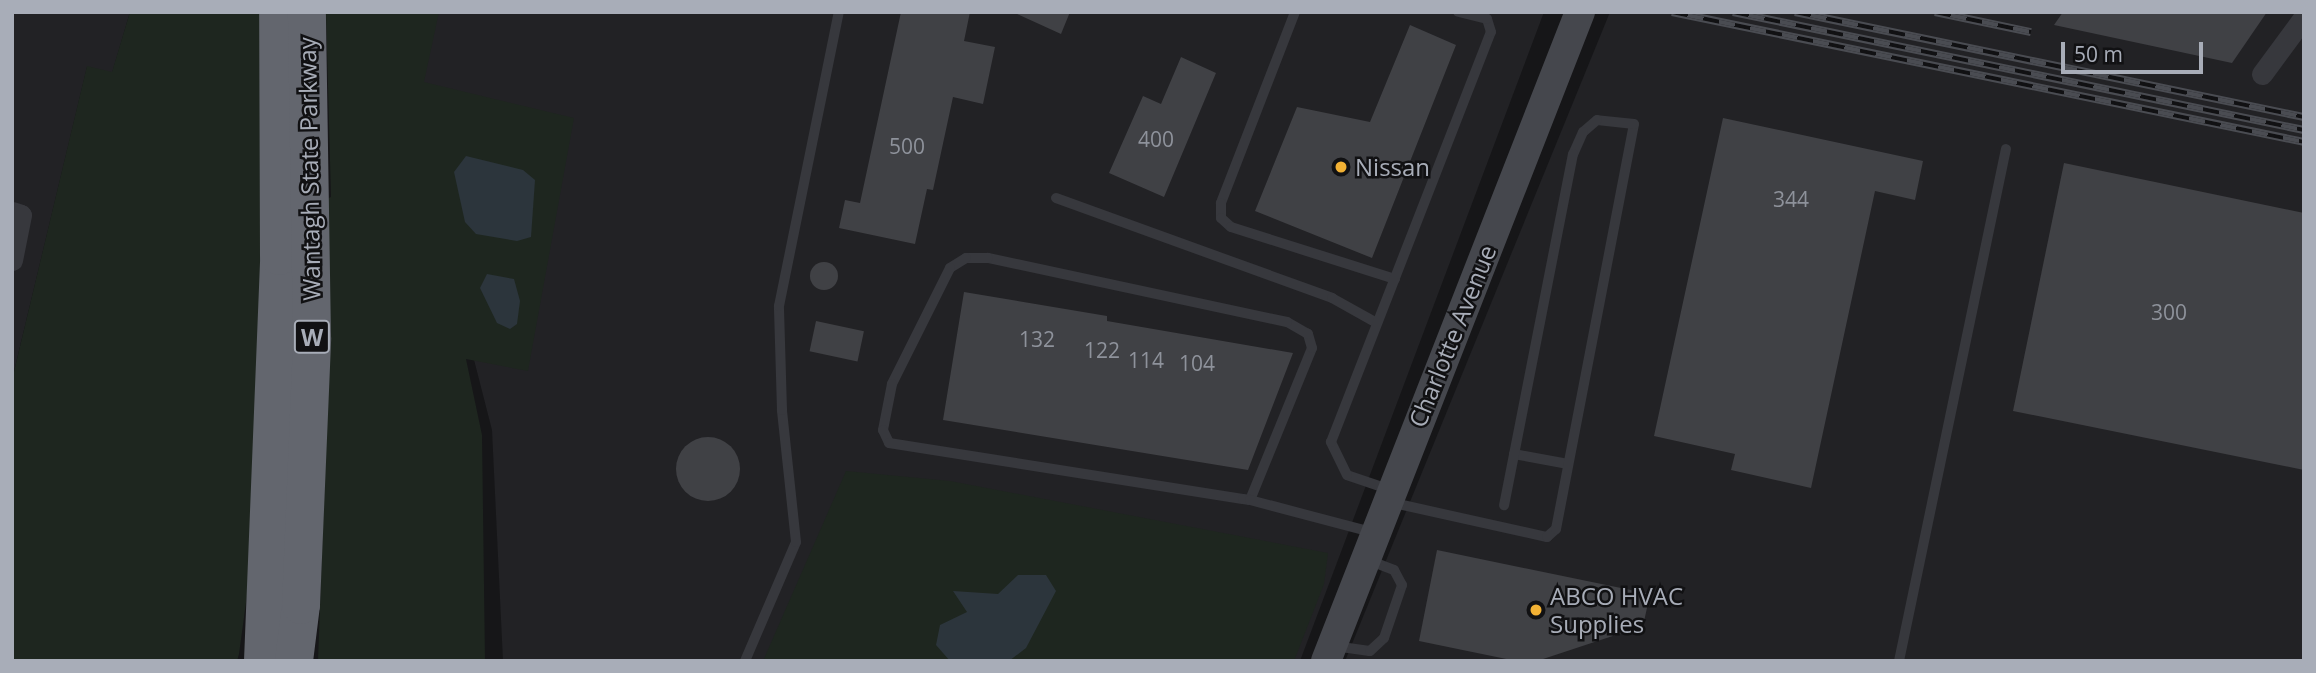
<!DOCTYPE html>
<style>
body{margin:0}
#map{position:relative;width:2316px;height:673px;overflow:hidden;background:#161618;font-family:"Open Sans",sans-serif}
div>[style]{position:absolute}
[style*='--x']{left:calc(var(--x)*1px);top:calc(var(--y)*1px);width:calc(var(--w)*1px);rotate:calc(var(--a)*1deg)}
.built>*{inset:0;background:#222225}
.green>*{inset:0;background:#1e261f}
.water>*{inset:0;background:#2c353c}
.building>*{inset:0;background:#404145;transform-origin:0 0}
.round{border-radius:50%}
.lane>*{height:10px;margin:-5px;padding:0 5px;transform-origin:5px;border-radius:5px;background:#37383d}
.street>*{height:21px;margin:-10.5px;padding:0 10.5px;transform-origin:10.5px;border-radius:10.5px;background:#37383d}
.secondary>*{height:30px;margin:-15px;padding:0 15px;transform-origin:15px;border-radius:15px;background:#45474d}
.highway>*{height:38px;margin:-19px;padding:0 19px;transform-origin:19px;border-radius:19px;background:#63666e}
.rail>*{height:8px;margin-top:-4px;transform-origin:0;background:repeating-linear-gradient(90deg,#111113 0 16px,#4a4c52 0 32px);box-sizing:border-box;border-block:2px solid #4a4c52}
.dots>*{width:19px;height:19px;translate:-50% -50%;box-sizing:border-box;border:4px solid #111113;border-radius:50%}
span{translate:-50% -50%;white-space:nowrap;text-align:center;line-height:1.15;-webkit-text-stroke:5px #111113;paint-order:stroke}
.number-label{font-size:21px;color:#8e929b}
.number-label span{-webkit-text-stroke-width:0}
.shield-label span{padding:2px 5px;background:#111113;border:2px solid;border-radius:5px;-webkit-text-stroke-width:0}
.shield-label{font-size:23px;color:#a8adb8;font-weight:700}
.poi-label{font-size:24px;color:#a8adb8}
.left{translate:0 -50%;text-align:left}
.street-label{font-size:24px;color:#a8adb8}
.frame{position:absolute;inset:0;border:14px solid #a8adb8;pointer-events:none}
.scale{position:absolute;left:2061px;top:42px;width:142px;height:32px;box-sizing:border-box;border:4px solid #a8adb8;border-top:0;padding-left:9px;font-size:21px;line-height:24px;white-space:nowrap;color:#a8adb8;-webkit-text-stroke:5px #111113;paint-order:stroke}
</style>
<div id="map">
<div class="built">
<div style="clip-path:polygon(12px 12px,130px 12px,112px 73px,87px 67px,12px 380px)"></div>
<div style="clip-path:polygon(385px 12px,1544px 12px,1300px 661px,503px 661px,492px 430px)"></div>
<div style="clip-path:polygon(1610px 12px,2304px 12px,2304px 661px,1345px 661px)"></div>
</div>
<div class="green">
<div style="clip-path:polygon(130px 12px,264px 12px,264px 194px,251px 566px,239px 654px,237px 661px,12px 661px,12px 380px,87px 66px,112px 72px)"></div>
<div style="clip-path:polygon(326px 12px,439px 12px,424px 82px,574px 118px,528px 371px,466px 359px,482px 435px,485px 661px,318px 661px,328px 387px,320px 202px,331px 197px)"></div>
<div style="clip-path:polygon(846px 471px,950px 481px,1328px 553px,1324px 584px,1294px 661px,763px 661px)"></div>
</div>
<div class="water">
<div style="clip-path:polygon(466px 156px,523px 170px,535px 180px,531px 237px,517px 241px,476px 234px,465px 222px,454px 172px)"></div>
<div style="clip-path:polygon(487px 274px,514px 279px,520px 301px,517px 324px,510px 329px,497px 323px,480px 288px)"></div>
<div style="clip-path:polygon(1018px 575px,1046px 575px,1056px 591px,1026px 648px,1009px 661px,950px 661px,936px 645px,940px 625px,967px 612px,953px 591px,998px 594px)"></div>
</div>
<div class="building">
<div style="clip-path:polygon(901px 12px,970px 12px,964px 41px,995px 47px,983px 104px,953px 97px,933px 190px,927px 189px,915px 244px,839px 228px,845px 200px,860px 203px)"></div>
<div style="clip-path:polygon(1013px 12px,1070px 12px,1061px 34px)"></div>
<div style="clip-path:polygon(2063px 12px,2267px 12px,2232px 63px,2054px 25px)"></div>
<div style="clip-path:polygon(1410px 25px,1456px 45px,1372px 258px,1255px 211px,1297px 107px,1370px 122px)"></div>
<div style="clip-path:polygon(1181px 57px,1216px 73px,1164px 197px,1109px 173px,1143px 96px,1161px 104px)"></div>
<div style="clip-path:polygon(1723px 118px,1923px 161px,1915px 200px,1875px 191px,1811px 488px,1731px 470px,1735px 454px,1654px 436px)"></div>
<div style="clip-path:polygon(2064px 163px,2304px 213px,2304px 470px,2013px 411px)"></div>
<div class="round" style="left:810px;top:262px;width:28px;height:28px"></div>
<div style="clip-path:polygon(964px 292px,1107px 316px,1107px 321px,1293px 353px,1248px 470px,943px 420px)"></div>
<div style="left:816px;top:321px;width:49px;height:31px;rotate:12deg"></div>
<div class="round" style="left:676px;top:437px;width:64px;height:64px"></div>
<div style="clip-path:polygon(1437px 550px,1650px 594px,1643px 626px,1537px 661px,1516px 661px,1419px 641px)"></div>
</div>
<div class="lane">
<div style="--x:1295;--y:12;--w:205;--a:111.2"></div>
<div style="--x:1221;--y:203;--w:15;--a:90"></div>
<div style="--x:1221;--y:218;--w:13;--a:42"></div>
<div style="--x:1231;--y:227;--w:172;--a:17.6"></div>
<div style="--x:1056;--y:198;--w:294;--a:19.9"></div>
<div style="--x:1332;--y:298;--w:51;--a:29.1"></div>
<div style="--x:1514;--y:454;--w:55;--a:10.5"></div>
<div style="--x:1391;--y:490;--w:46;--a:-161.2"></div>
<div style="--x:1347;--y:475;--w:37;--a:-116"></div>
<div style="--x:1331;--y:442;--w:440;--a:-68.7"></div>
<div style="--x:1491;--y:32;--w:14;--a:-107"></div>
<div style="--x:1487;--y:19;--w:30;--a:-166"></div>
<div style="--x:1250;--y:500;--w:164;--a:-67.8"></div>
<div style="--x:1312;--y:348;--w:15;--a:-106"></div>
<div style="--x:1308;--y:334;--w:24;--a:-150"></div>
<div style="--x:1287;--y:322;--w:306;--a:-167.9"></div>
<div style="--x:988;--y:258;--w:22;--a:180"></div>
<div style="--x:966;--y:258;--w:19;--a:148"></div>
<div style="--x:950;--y:268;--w:130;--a:116.6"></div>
<div style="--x:892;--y:384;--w:47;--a:101.1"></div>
<div style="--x:883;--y:430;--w:14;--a:65"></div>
<div style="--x:889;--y:443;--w:358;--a:9"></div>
<div style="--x:1243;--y:499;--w:7;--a:8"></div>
<div style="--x:1250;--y:500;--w:129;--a:14.8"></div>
<div style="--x:1389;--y:502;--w:162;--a:12.5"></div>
<div style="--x:1547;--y:537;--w:12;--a:-42"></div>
<div style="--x:1556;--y:529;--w:412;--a:-79.1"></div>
<div style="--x:1634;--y:124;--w:37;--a:-174"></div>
<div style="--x:1597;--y:120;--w:18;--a:139"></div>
<div style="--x:1583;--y:132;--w:24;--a:114"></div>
<div style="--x:1573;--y:154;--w:358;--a:101.1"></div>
<div style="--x:1334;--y:646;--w:36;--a:8"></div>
<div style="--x:1370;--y:651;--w:19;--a:-43"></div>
<div style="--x:1384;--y:638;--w:56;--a:-71.2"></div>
<div style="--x:1402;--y:585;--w:17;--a:-118"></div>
<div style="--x:1394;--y:570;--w:28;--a:-159"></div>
<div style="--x:745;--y:661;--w:129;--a:-66.8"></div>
<div style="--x:796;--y:542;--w:133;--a:-96.1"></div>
<div style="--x:782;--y:410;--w:104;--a:-91.7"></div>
<div style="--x:779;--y:306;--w:300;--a:-78.5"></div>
<div style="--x:1899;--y:661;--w:523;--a:-78.2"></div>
</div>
<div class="street">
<div style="--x:2262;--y:74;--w:71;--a:-53.6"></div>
<div style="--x:12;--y:212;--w:9;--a:18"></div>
<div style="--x:21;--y:215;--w:46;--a:101.3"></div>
</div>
<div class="secondary">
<div style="--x:1326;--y:661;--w:697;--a:-68.63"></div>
</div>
<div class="highway">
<div style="--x:263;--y:661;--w:405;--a:-87.7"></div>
<div style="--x:279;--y:256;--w:244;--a:-90.2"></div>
<div style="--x:294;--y:661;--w:56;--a:-82.9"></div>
<div style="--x:301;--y:605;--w:267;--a:-87.6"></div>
<div style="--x:312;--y:338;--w:326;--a:-90.9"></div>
</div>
<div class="rail">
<div style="--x:1672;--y:12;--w:645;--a:11.62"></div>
<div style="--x:1733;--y:12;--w:583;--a:11.68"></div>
<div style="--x:1795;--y:12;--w:520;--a:11.66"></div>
<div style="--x:1935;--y:12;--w:98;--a:11.8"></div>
</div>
<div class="dots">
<div style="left:1341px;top:167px;background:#f2b134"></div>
<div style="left:1536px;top:610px;background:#f2b134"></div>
</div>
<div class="number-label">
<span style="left:1156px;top:139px">400</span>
<span style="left:907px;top:146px">500</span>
<span style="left:1791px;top:199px">344</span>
<span style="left:2169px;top:312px">300</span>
<span style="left:1037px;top:339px">132</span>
<span style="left:1102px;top:350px">122</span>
<span style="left:1146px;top:360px">114</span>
<span style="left:1197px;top:363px">104</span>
</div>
<div class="shield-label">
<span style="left:312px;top:337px">W</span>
</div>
<div class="poi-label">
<span class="left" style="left:1355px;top:167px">Nissan</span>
<span class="left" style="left:1550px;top:610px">ABCO HVAC<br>Supplies</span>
</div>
<div class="street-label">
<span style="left:309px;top:169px;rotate:-91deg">Wantagh State Parkway</span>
<span style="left:1452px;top:336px;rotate:-68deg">Charlotte Avenue</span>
</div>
<div class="frame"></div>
<div class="scale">50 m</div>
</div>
